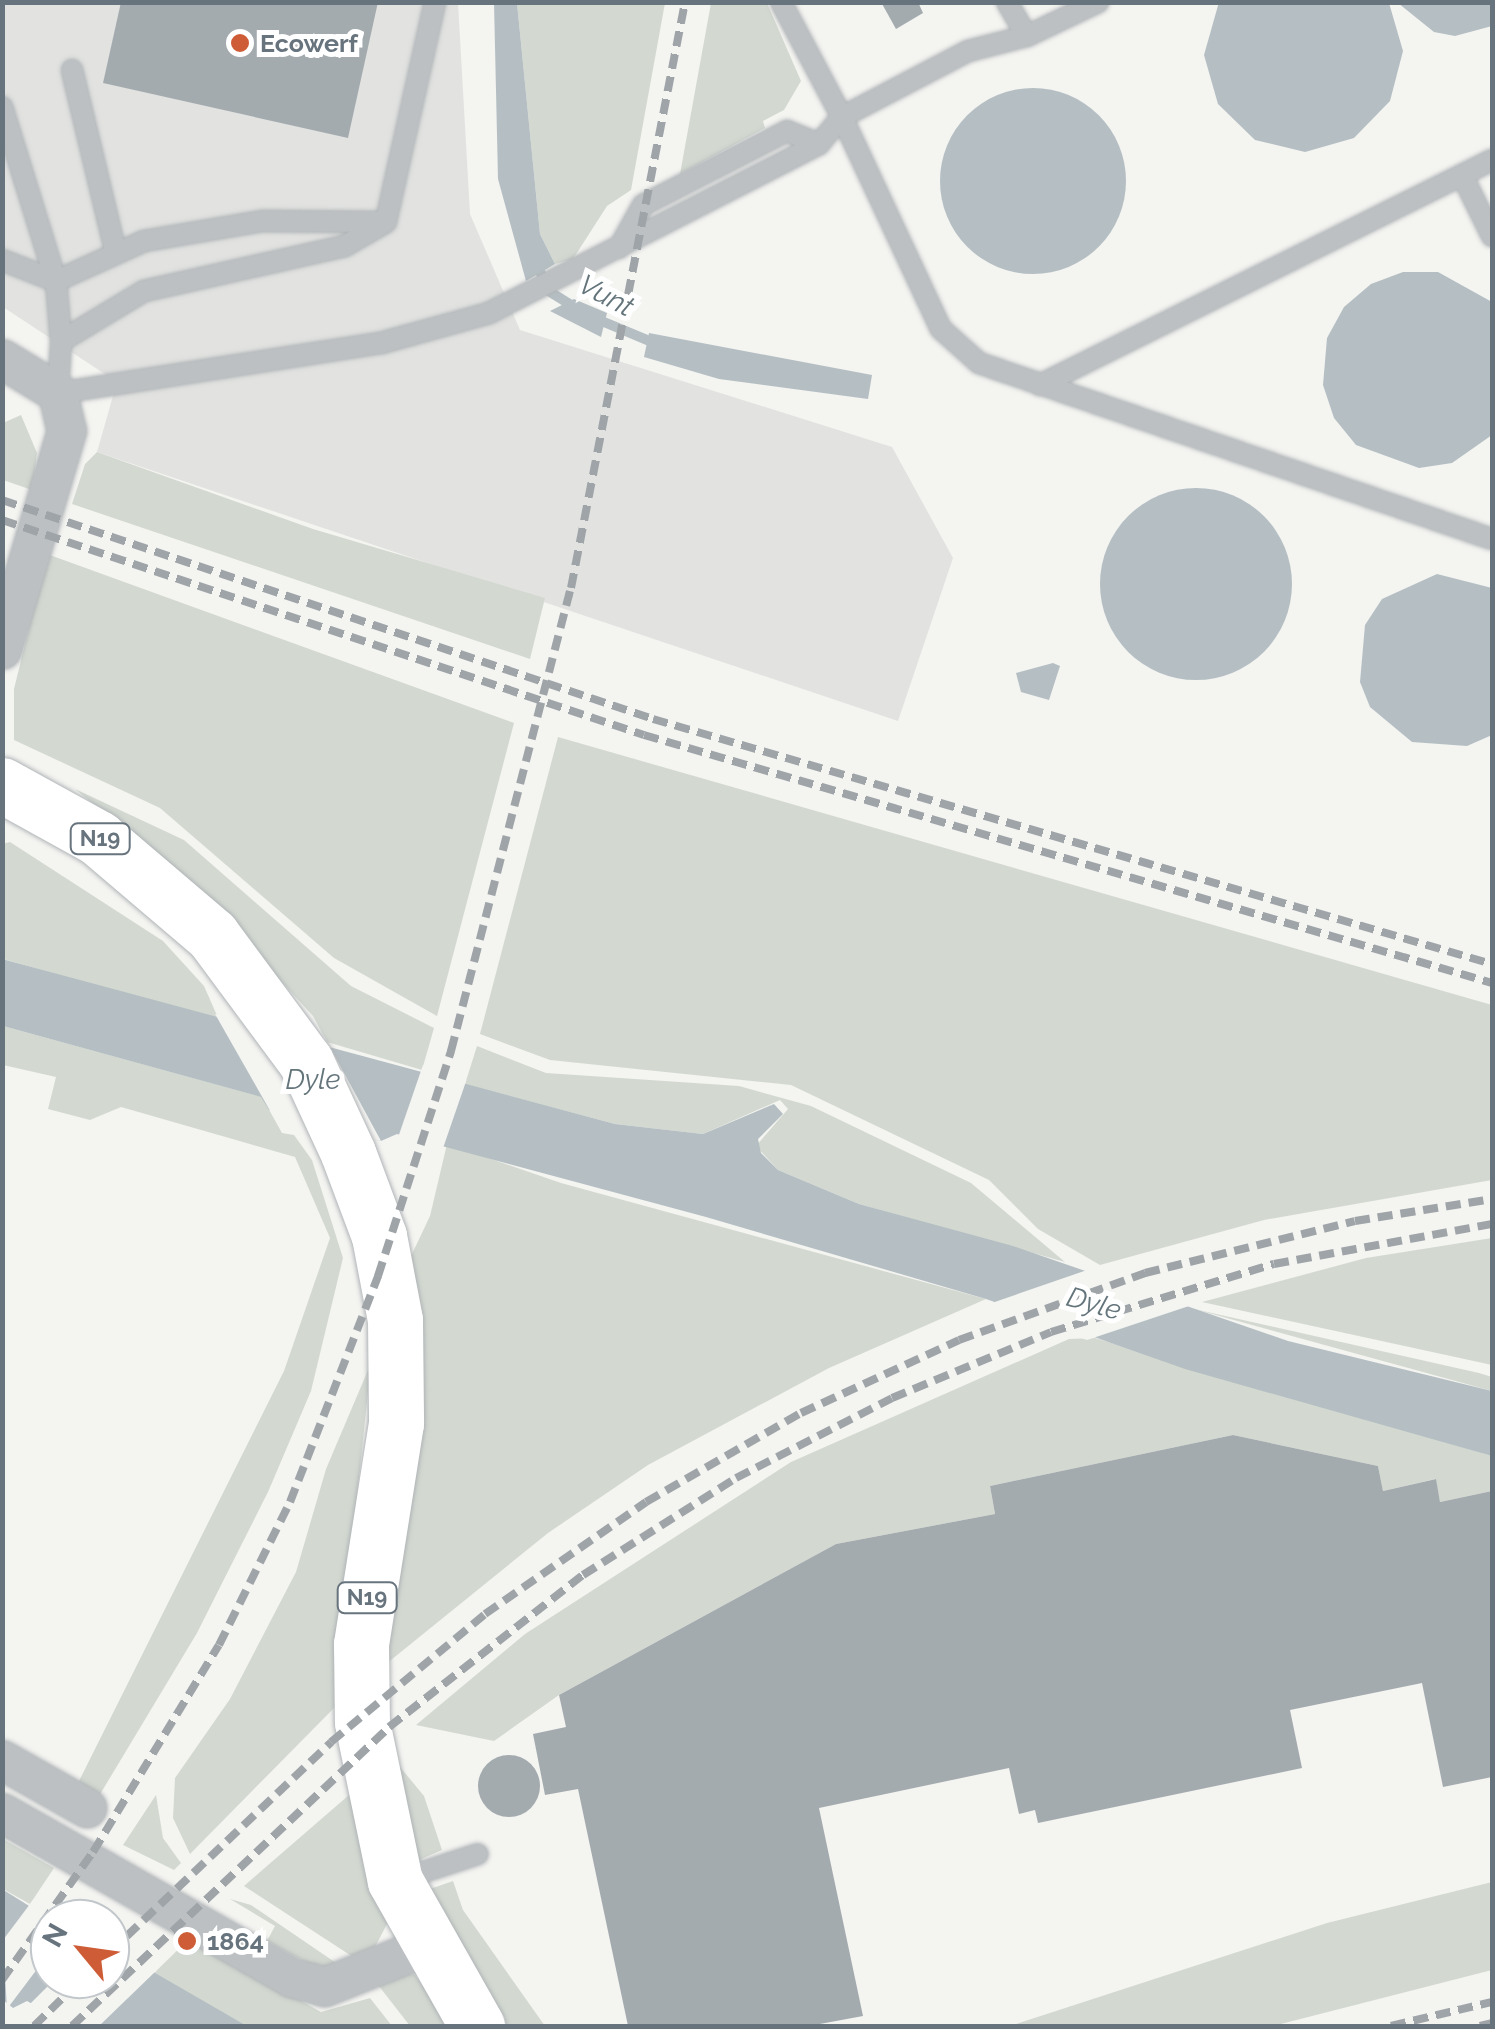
<!DOCTYPE html>
<style>
body{margin:0}
#map{position:relative;width:1495px;height:2029px;overflow:hidden;background:#f4f4f1;font-family:Raleway,sans-serif}
div>[style]{position:absolute}
[style*='--x']{left:calc(var(--x)*1px);top:calc(var(--y)*1px);width:calc(var(--w)*1px);rotate:calc(var(--a)*1deg)}
.built>*{inset:0;background:#e2e3e1}
.green>*{inset:0;background:#d3d9d1}
.water>*{inset:0;background:#b5bfc3}
.round{border-radius:50%}
.pier>*{inset:0;background:#f4f4f1;transform-origin:0 0}
.stream>*{height:10px;margin:-5px;padding:0 5px;transform-origin:5px;border-radius:5px;background:#b5bfc3}
.building>*{inset:0;background:#a4abaf}
.roads{filter:drop-shadow(0 0 2px #b0b4b7) drop-shadow(0 0 2px #b0b4b7)}
.service>*{height:20px;margin:-10px;padding:0 10px;transform-origin:10px;border-radius:10px;background:#bcc0c2}
.minor>*{height:38px;margin:-19px;padding:0 19px;transform-origin:19px;border-radius:19px;background:#bcc0c2}
.primary>*{height:55px;margin:-27.5px;padding:0 27.5px;transform-origin:27.5px;border-radius:27.5px;background:#fff}
.rail>*{height:8px;margin-top:-4px;transform-origin:0;background:repeating-linear-gradient(90deg,#9ea4a8 0 15px,transparent 0 23px)}
.dots>*{width:28px;height:28px;translate:-50% -50%;box-sizing:border-box;border:5px solid #fff;border-radius:50%}
span{translate:-50% -50%;white-space:nowrap;text-align:center;line-height:1.15;-webkit-text-stroke:10px #fff;paint-order:stroke}
.shield-label span{padding:2px 8px;background:#fff;border:2px solid;border-radius:8px;-webkit-text-stroke-width:0}
.shield-label{font-size:22px;color:#67747e;font-weight:700}
.poi-label{font-size:25px;color:#67747e;font-weight:700}
.left{translate:0 -50%;text-align:left}
.water-label{font-size:28px;color:#63747b;font-style:italic}
.frame{position:absolute;inset:0;border:5px solid #67747e;pointer-events:none}
.north{position:absolute;left:30px;top:1899px;width:100px;height:100px;box-sizing:border-box;background:#fff;border:2px solid #c2c7cb;border-radius:50%;rotate:299deg;font-size:28px;font-weight:700;line-height:40px;text-align:center;color:#67747e}
.north::after{content:'';display:block;margin:auto;width:35px;height:45px;background:#ce5c37;clip-path:polygon(50% 0,100% 100%,50% 72%,0 100%)}
</style>
<div id="map">
<div class="built">
<div style="clip-path:polygon(2px 3px,458px 3px,470px 214px,520px 330px,892px 447px,953px 558px,898px 721px,97px 452px,117px 382px,3px 307px)"></div>
</div>
<div class="green">
<div style="clip-path:polygon(517px 3px,665px 3px,631px 190px,607px 206px,573px 259px,555px 264px,540px 234px)"></div>
<div style="clip-path:polygon(711px 3px,767px 3px,801px 81px,784px 110px,763px 121px,765px 128px,680px 174px)"></div>
<div style="clip-path:polygon(21px 415px,37px 453px,32px 490px,3px 480px,3px 423px)"></div>
<div style="clip-path:polygon(97px 452px,313px 529px,545px 598px,530px 659px,72px 504px,85px 464px)"></div>
<div style="clip-path:polygon(47px 554px,514px 723px,437px 1016px,334px 958px,160px 808px,14px 740px,14px 689px)"></div>
<div style="clip-path:polygon(558px 737px,1492px 1005px,1492px 1180px,1264px 1220px,1100px 1265px,1038px 1229px,989px 1180px,791px 1085px,550px 1060px,480px 1034px)"></div>
<div style="clip-path:polygon(75px 789px,184px 840px,351px 986px,434px 1028px,422px 1070px,327px 1042px,313px 1016px,191px 883px)"></div>
<div style="clip-path:polygon(10px 842px,163px 941px,204px 986px,219px 1020px,3px 959px,2px 844px)"></div>
<div style="clip-path:polygon(3px 1026px,262px 1097px,282px 1133px,294px 1135px,312px 1160px,343px 1258px,311px 1391px,268px 1492px,197px 1633px,96px 1801px,75px 1789px,284px 1371px,330px 1238px,295px 1157px,121px 1107px,90px 1120px,48px 1109px,56px 1077px,3px 1065px)"></div>
<div style="clip-path:polygon(477px 1046px,546px 1073px,739px 1086px,811px 1106px,971px 1183px,1065px 1262px,859px 1204px,778px 1170px,756px 1146px,788px 1109px,780px 1100px,703px 1134px,615px 1124px,465px 1084px)"></div>
<div style="clip-path:polygon(447px 1144px,561px 1183px,986px 1299px,829px 1368px,648px 1465px,548px 1533px,386px 1664px,403px 1273px,430px 1216px)"></div>
<div style="clip-path:polygon(1492px 1238px,1492px 1365px,1202px 1302px,1366px 1258px)"></div>
<div style="clip-path:polygon(1194px 1309px,1479px 1373px,1492px 1377px,1492px 1391px)"></div>
<div style="clip-path:polygon(1095px 1338px,1492px 1456px,1492px 1491px,1440px 1502px,1435px 1479px,1383px 1491px,1378px 1466px,1233px 1435px,990px 1486px,995px 1514px,836px 1544px,559px 1695px,494px 1741px,416px 1725px,525px 1634px,791px 1462px,1069px 1339px)"></div>
<div style="clip-path:polygon(371px 1363px,335px 1707px,190px 1854px,173px 1818px,175px 1778px,230px 1699px,296px 1572px,326px 1469px)"></div>
<div style="clip-path:polygon(391px 1756px,424px 1796px,442px 1850px,419px 1860px,412px 1857px)"></div>
<div style="clip-path:polygon(156px 1795px,163px 1838px,181px 1863px,174px 1870px,123px 1845px)"></div>
<div style="clip-path:polygon(349px 1795px,388px 1922px,374px 1949px,353px 1957px,244px 1886px)"></div>
<div style="clip-path:polygon(3px 1839px,54px 1868px,30px 1904px,3px 1889px)"></div>
<div style="clip-path:polygon(453px 1881px,463px 1910px,545px 2026px,501px 2026px,430px 1889px)"></div>
<div style="clip-path:polygon(1492px 1882px,1492px 1970px,1273px 2026px,1010px 2026px,1327px 1923px)"></div>
<div style="clip-path:polygon(230px 1899px,251px 1905px,342px 1967px,320px 1970px,267px 1941px,275px 1926px)"></div>
<div style="clip-path:polygon(190px 1938px,321px 2012px,370px 1998px,392px 2026px,247px 2026px,153px 1974px)"></div>
<div style="clip-path:polygon(406px 1972px,415px 1975px,450px 2026px,410px 2026px,375px 1981px)"></div>
</div>
<div class="water">
<div style="clip-path:polygon(1219px 2px,1389px 3px,1403px 51px,1390px 101px,1354px 138px,1305px 152px,1255px 140px,1218px 104px,1204px 55px)"></div>
<div style="clip-path:polygon(494px 3px,517px 3px,540px 234px,555px 264px,526px 281px,498px 179px)"></div>
<div style="clip-path:polygon(1398px 3px,1492px 3px,1492px 26px,1455px 36px,1434px 32px)"></div>
<div class="round" style="left:940px;top:88px;width:186px;height:186px"></div>
<div style="clip-path:polygon(1403px 272px,1438px 272px,1492px 302px,1492px 435px,1452px 463px,1419px 468px,1356px 445px,1334px 418px,1323px 385px,1327px 338px,1344px 307px,1371px 284px)"></div>
<div style="clip-path:polygon(574px 299px,607px 313px,601px 337px,550px 311px)"></div>
<div style="clip-path:polygon(649px 333px,872px 375px,868px 399px,719px 379px,644px 357px)"></div>
<div class="round" style="left:1100px;top:488px;width:192px;height:192px"></div>
<div style="clip-path:polygon(1437px 574px,1492px 588px,1492px 735px,1467px 746px,1412px 742px,1370px 707px,1360px 682px,1365px 625px,1382px 599px)"></div>
<div style="clip-path:polygon(1053px 663px,1060px 666px,1049px 700px,1021px 692px,1016px 673px)"></div>
<div style="clip-path:polygon(2px 959px,615px 1124px,703px 1134px,774px 1104px,783px 1114px,758px 1139px,761px 1153px,778px 1170px,859px 1204px,1013px 1246px,1288px 1341px,1492px 1391px,1492px 1456px,1185px 1369px,986px 1299px,706px 1217px,397px 1134px,381px 1141px,269px 1110px,261px 1097px,3px 1026px)"></div>
<div style="clip-path:polygon(2px 1889px,50px 1919px,50px 1979px,110px 1979px,110px 1947px,247px 2026px,72px 2026px,27px 2001px,13px 2008px,3px 2000px)"></div>
</div>
<div class="pier">
<div style="clip-path:polygon(215px 1014px,324px 1036px,381px 1141px,273px 1116px)"></div>
<div style="left:423px;top:1065px;width:46px;height:78px;rotate:19deg"></div>
<div style="clip-path:polygon(1090px 1269px,1195px 1304px,1087px 1340px,986px 1305px)"></div>
<div style="clip-path:polygon(33px 1900px,65px 1919px,50px 1919px,50px 1952px,7px 2009px,3px 1940px)"></div>
<div style="clip-path:polygon(111px 1942px,157px 1970px,99px 2026px,62px 2026px,27px 2007px,55px 1979px,110px 1979px)"></div>
</div>
<div class="stream">
<div style="--x:536;--y:260;--w:32;--a:70"></div>
<div style="--x:547;--y:290;--w:36;--a:32"></div>
<div style="--x:592;--y:317;--w:73;--a:22.7"></div>
</div>
<div class="building">
<div style="clip-path:polygon(121px 2px,378px 2px,348px 138px,103px 83px)"></div>
<div style="clip-path:polygon(881px 2px,918px 2px,923px 13px,896px 29px)"></div>
<div style="clip-path:polygon(1233px 1435px,1378px 1466px,1383px 1491px,1436px 1479px,1440px 1502px,1492px 1491px,1492px 1777px,1443px 1787px,1422px 1683px,1290px 1710px,1302px 1768px,1038px 1823px,1035px 1810px,1019px 1814px,1009px 1768px,819px 1808px,863px 2016px,809px 2026px,628px 2026px,578px 1789px,545px 1795px,533px 1734px,566px 1727px,559px 1695px,836px 1544px,995px 1514px,990px 1486px)"></div>
<div class="round" style="left:478px;top:1755px;width:62px;height:62px"></div>
</div>
<div class="roads">
<div class="service">
<div style="--x:435;--y:2;--w:225;--a:102.6"></div>
<div style="--x:386;--y:222;--w:48;--a:149.7"></div>
<div style="--x:345;--y:246;--w:206;--a:167.4"></div>
<div style="--x:144;--y:291;--w:97;--a:148.9"></div>
<div style="--x:61;--y:341;--w:52;--a:93.3"></div>
<div style="--x:58;--y:393;--w:327;--a:-8.8"></div>
<div style="--x:381;--y:343;--w:112;--a:-15.5"></div>
<div style="--x:489;--y:313;--w:371;--a:-27.1"></div>
<div style="--x:819;--y:144;--w:35;--a:-50"></div>
<div style="--x:842;--y:117;--w:234;--a:65"></div>
<div style="--x:941;--y:329;--w:51;--a:41.8"></div>
<div style="--x:979;--y:363;--w:542;--a:18.94"></div>
<div style="--x:781;--y:2;--w:130;--a:62.1"></div>
<div style="--x:842;--y:117;--w:142;--a:-27.6"></div>
<div style="--x:968;--y:51;--w:61;--a:-14.3"></div>
<div style="--x:1027;--y:36;--w:79;--a:-25.6"></div>
<div style="--x:1007;--y:2;--w:39;--a:60"></div>
<div style="--x:72;--y:70;--w:188;--a:76.5"></div>
<div style="--x:2;--y:107;--w:182;--a:72.8"></div>
<div style="--x:56;--y:281;--w:60;--a:85.2"></div>
<div style="--x:1462;--y:175;--w:68;--a:63.8"></div>
<div style="--x:619;--y:248;--w:49;--a:-60.8"></div>
<div style="--x:643;--y:205;--w:83;--a:-27.2"></div>
<div style="--x:717;--y:167;--w:79;--a:-27.2"></div>
<div style="--x:787;--y:131;--w:35;--a:22"></div>
<div style="--x:2;--y:260;--w:58;--a:21.3"></div>
<div style="--x:56;--y:281;--w:97;--a:-24.4"></div>
<div style="--x:144;--y:241;--w:120;--a:-9.6"></div>
<div style="--x:262;--y:221;--w:119;--a:0.5"></div>
<div style="--x:1040;--y:385;--w:505;--a:-26.46"></div>
<div style="--x:396;--y:1881;--w:86;--a:-18.2"></div>
</div>
<div class="minor">
<div style="--x:2;--y:359;--w:66;--a:31.3"></div>
<div style="--x:58;--y:393;--w:39;--a:77"></div>
<div style="--x:67;--y:431;--w:228;--a:106.5"></div>
<div style="--x:2;--y:1760;--w:98;--a:29.5"></div>
<div style="--x:2;--y:1813;--w:334;--a:29.6"></div>
<div style="--x:292;--y:1978;--w:34;--a:15"></div>
<div style="--x:325;--y:1987;--w:108;--a:-21.8"></div>
</div>
<div class="primary">
<div style="--x:2;--y:785;--w:110;--a:28.9"></div>
<div style="--x:98;--y:838;--w:150;--a:40.4"></div>
<div style="--x:212;--y:935;--w:158;--a:53.5"></div>
<div style="--x:306;--y:1062;--w:100;--a:65.2"></div>
<div style="--x:348;--y:1153;--w:89;--a:69.5"></div>
<div style="--x:379;--y:1236;--w:86;--a:79.2"></div>
<div style="--x:395;--y:1320;--w:103;--a:89.4"></div>
<div style="--x:396;--y:1423;--w:224;--a:99"></div>
<div style="--x:361;--y:1644;--w:78;--a:89.3"></div>
<div style="--x:362;--y:1722;--w:162;--a:78.3"></div>
<div style="--x:395;--y:1881;--w:167;--a:60.5"></div>
</div>
</div>
<div class="rail">
<div style="--x:2;--y:500;--w:687;--a:18.59"></div>
<div style="--x:653;--y:719;--w:874;--a:16.28"></div>
<div style="--x:2;--y:520;--w:677;--a:18.52"></div>
<div style="--x:644;--y:735;--w:884;--a:16.3"></div>
<div style="--x:110;--y:1952;--w:305;--a:-43.5"></div>
<div style="--x:331;--y:1742;--w:200;--a:-39.7"></div>
<div style="--x:485;--y:1614;--w:196;--a:-34.8"></div>
<div style="--x:646;--y:1502;--w:179;--a:-29.9"></div>
<div style="--x:801;--y:1413;--w:174;--a:-24.8"></div>
<div style="--x:959;--y:1340;--w:198;--a:-19.8"></div>
<div style="--x:1145;--y:1273;--w:216;--a:-13.9"></div>
<div style="--x:1355;--y:1221;--w:139;--a:-9.1"></div>
<div style="--x:2;--y:1980;--w:157;--a:-54.6"></div>
<div style="--x:93;--y:1852;--w:242;--a:-58.7"></div>
<div style="--x:219;--y:1645;--w:160;--a:-63.6"></div>
<div style="--x:290;--y:1502;--w:243;--a:-68.7"></div>
<div style="--x:378;--y:1276;--w:237;--a:-72"></div>
<div style="--x:451;--y:1051;--w:478;--a:-75.5"></div>
<div style="--x:571;--y:588;--w:597;--a:-78.99"></div>
<div style="--x:34;--y:2026;--w:67;--a:-44.4"></div>
<div style="--x:72;--y:2026;--w:436;--a:-43.3"></div>
<div style="--x:389;--y:1727;--w:246;--a:-38.1"></div>
<div style="--x:583;--y:1575;--w:181;--a:-32.4"></div>
<div style="--x:736;--y:1478;--w:175;--a:-27.1"></div>
<div style="--x:892;--y:1398;--w:172;--a:-22.5"></div>
<div style="--x:1051;--y:1332;--w:233;--a:-17"></div>
<div style="--x:1274;--y:1264;--w:222;--a:-10.4"></div>
<div style="--x:1391;--y:2026;--w:104;--a:-13.4"></div>
<div style="--x:1480;--y:2026;--w:12;--a:-14"></div>
</div>
<div class="dots">
<div style="left:240px;top:43px;background:#ce5c37"></div>
<div style="left:187px;top:1941px;background:#ce5c37"></div>
</div>
<div class="shield-label">
<span style="left:100px;top:839px">N19</span>
<span style="left:367px;top:1598px">N19</span>
</div>
<div class="poi-label">
<span class="left" style="left:260px;top:43px">Ecowerf</span>
<span class="left" style="left:207px;top:1941px">1864</span>
</div>
<div class="water-label">
<span style="left:606px;top:296px;rotate:28deg">Vunt</span>
<span style="left:313px;top:1080px">Dyle</span>
<span style="left:1094px;top:1304px;rotate:16deg">Dyle</span>
</div>
<div class="frame"></div>
<div class="north">N</div>
</div>
